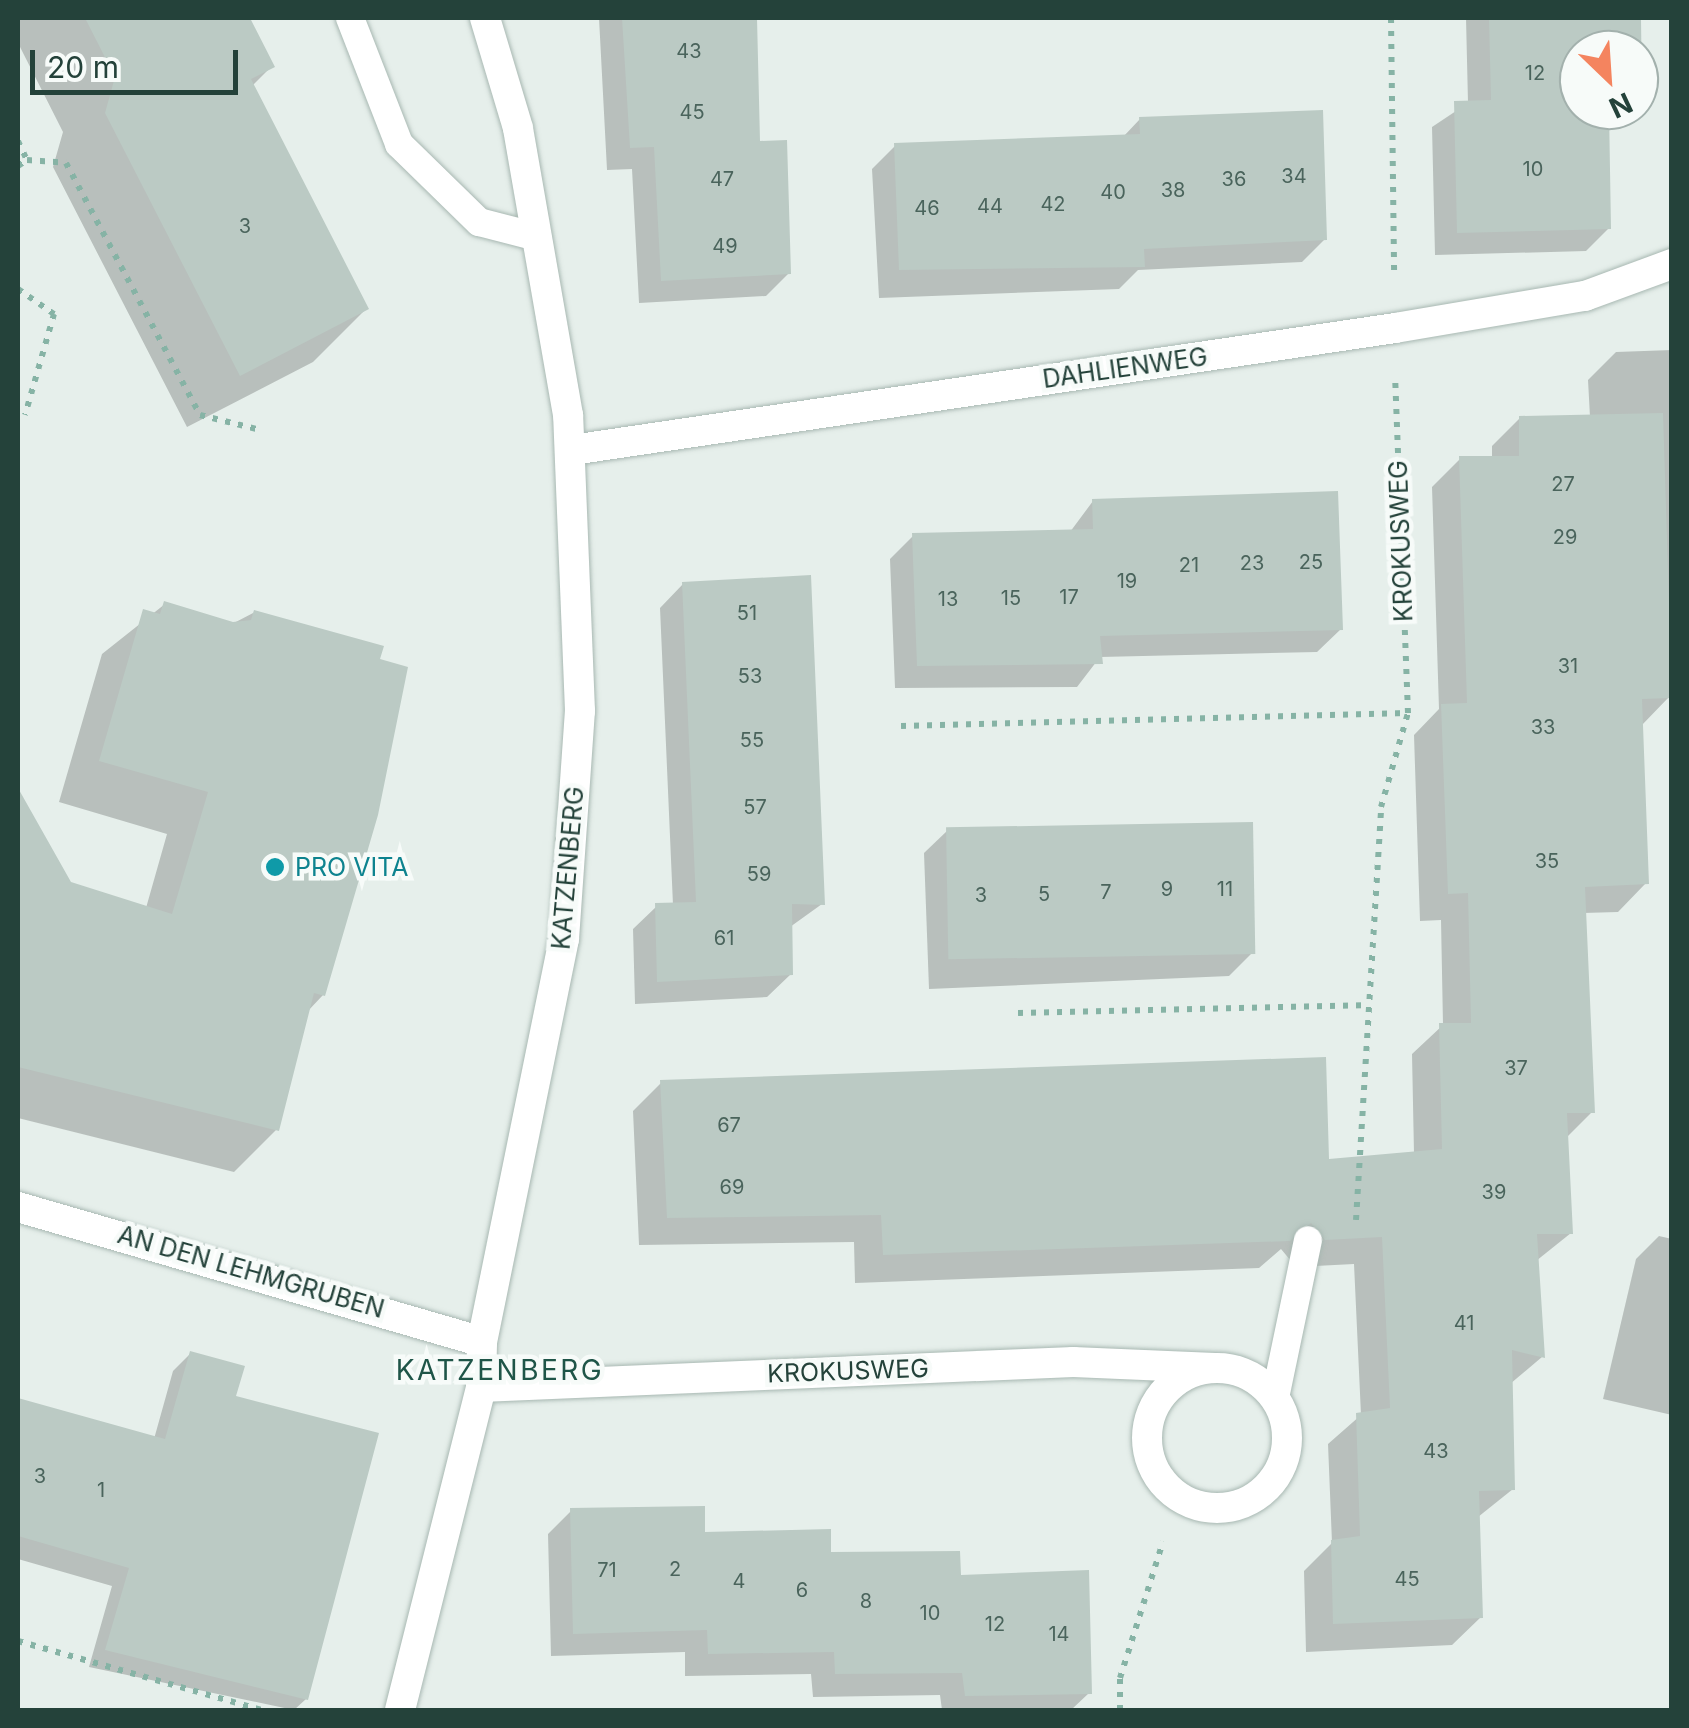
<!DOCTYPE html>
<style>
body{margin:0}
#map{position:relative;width:1689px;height:1728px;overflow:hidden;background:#e6efeb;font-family:Inter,sans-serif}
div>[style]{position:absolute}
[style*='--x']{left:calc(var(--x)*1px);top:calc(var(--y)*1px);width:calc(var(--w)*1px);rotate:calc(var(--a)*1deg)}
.shadow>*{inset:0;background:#0003}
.building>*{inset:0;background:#bbcac4;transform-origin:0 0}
.path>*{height:6px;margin-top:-3px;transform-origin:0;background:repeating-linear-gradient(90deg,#86b3a5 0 5px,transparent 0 13px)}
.roads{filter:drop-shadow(0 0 2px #a8b8b2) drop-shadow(0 0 2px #a8b8b2)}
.lane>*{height:28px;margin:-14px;padding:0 14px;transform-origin:14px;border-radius:14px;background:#fff}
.street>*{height:30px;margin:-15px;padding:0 15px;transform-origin:15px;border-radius:15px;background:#fff}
.street>.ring{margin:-15px;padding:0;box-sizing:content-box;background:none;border:30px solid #fff;border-radius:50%}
.dots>*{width:28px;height:28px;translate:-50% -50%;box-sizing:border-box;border:5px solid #f7fbf9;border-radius:50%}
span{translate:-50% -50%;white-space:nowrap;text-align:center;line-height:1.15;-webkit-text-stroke:9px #f7fbf9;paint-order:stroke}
.number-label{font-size:20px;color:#4a645c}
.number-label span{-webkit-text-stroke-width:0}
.street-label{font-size:25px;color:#24423a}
.culture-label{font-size:25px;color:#0d838f}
.left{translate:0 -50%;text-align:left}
.neighbourhood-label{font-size:28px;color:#1f5548;letter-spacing:2.5px}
.frame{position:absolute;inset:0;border:20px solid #24423a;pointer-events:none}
.north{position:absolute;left:1559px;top:30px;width:100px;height:100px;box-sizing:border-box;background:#f7fbf9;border:2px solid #a3b1ad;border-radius:50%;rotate:155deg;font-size:28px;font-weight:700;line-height:40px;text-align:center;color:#24423a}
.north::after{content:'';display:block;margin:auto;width:35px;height:45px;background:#f4845f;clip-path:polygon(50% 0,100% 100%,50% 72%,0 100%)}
.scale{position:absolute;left:30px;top:50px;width:208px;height:45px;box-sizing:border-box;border:5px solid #24423a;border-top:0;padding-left:12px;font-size:30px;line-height:35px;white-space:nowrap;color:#24423a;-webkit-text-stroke:8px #f7fbf9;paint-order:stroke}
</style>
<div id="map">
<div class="shadow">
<div style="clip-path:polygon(18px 18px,247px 18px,272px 66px,252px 86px,366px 309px,313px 362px,187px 427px,53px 167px,63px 132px,18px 43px)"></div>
<div style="clip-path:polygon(599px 18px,751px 18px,757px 144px,789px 273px,766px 296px,639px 303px,632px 169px,607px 170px)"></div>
<div style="clip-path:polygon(1466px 18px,1638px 18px,1639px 50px,1579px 50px,1579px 110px,1625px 110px,1606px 119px,1609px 228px,1586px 251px,1435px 255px,1432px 127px,1468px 103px)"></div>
<div style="clip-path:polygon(1140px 119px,1325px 239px,1302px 262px,1138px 270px,1119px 289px,879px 298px,872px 169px,895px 146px,1123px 137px)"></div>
<div style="clip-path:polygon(1672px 350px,1669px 697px,1641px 726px,1646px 883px,1618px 912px,1583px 913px,1592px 1112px,1566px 1138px,1571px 1233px,1536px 1261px,1542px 1357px,1510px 1384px,1513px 1489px,1478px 1517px,1481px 1617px,1452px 1645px,1306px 1652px,1304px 1571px,1332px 1543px,1328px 1444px,1361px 1415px,1354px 1264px,1296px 1267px,1281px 1249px,1259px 1268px,855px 1283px,854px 1242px,639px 1245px,633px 1111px,661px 1083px,1327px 1161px,1414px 1154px,1412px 1054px,1443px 1025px,1441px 920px,1420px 921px,1414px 735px,1439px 709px,1432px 487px,1460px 459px,1492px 459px,1492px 446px,1520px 418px,1590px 417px,1588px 380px,1616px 352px)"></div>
<div style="clip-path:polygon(1093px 501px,1341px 629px,1317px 652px,1100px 657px,1077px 687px,895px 688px,890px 559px,913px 536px,1070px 532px)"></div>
<div style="clip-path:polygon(683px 584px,822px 904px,790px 927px,791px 974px,767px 997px,635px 1004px,633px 929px,657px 906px,673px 905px,660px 608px)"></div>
<div style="clip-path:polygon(165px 604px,232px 624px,255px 612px,323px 995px,307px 1012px,276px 1130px,234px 1172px,18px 1118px,18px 833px,49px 849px,69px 885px,146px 908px,167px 834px,59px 802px,102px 654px)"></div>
<div style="clip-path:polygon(948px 830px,1252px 953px,1229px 976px,929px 989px,924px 853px)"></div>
<div style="clip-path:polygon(1659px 1236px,1672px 1239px,1672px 1415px,1603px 1399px,1636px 1259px)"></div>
<div style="clip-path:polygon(191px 1353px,233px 1398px,306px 1699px,294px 1710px,89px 1667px,112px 1586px,18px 1559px,18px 1401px,154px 1439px,173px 1371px)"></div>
<div style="clip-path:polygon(571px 1511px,958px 1578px,1089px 1693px,1071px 1710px,942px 1710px,940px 1695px,813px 1697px,811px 1674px,685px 1676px,685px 1652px,551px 1656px,548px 1534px)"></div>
</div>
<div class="building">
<div style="clip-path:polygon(85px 18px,250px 18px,275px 67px,251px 79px,369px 309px,240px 376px,105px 113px,115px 77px)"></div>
<div style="clip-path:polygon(622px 18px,757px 18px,760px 141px,787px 140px,791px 274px,661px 281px,654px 147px,630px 148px)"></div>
<div style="clip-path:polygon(1489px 18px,1641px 18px,1642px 96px,1639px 50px,1579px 50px,1579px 110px,1609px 110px,1611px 229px,1457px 233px,1454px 101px,1491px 100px)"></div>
<div style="clip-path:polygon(1323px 110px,1327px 240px,1144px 249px,1145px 267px,899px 270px,894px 143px,1140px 134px,1139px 117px)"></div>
<div style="clip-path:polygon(1663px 413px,1672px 698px,1642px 699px,1649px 884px,1585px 887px,1595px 1113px,1567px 1113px,1573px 1234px,1537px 1234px,1545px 1358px,1512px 1350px,1515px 1490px,1479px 1491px,1483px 1618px,1333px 1624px,1331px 1540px,1360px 1536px,1356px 1413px,1390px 1408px,1382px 1237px,1325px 1240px,1311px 1223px,1290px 1241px,883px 1255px,881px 1215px,667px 1218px,660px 1080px,1326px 1057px,1329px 1159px,1442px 1149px,1439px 1023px,1471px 1023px,1468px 893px,1448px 894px,1441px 704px,1467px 703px,1459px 456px,1519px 456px,1519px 416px)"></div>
<div style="clip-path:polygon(1338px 491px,1343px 630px,1100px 636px,1103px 664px,917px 666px,912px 533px,1093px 529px,1092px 499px)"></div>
<div style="clip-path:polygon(811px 575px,825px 905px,792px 904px,793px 975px,657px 982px,655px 903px,696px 902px,682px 582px)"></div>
<div style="clip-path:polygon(164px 601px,233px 622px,251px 620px,254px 610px,384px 646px,380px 659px,408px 667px,378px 815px,325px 996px,314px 993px,279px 1131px,18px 1067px,18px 788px,71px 882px,172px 914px,208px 792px,99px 761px,143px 609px,160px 614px)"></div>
<div style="left:1253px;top:822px;width:132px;height:307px;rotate:89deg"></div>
<div style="clip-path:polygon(190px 1351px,245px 1366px,236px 1396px,379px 1433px,308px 1700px,105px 1650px,129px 1568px,18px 1536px,18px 1398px,165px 1439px)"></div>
<div style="clip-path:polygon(705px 1506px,705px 1532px,831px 1529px,831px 1552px,960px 1551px,961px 1575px,1089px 1570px,1092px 1694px,965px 1696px,962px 1673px,835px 1674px,834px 1652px,708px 1654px,707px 1630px,573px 1634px,570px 1508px)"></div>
</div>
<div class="path">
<div style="--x:1391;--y:18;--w:260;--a:89.3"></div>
<div style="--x:18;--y:141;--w:21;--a:65"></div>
<div style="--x:27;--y:160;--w:39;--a:4"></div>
<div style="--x:66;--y:163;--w:285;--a:62"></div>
<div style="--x:200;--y:415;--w:62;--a:14"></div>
<div style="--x:18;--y:166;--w:11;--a:-34"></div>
<div style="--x:18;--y:289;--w:44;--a:34.8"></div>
<div style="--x:54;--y:314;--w:105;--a:106"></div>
<div style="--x:901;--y:726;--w:507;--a:-1.47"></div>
<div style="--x:1018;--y:1013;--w:345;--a:-1.3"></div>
<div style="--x:1356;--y:1220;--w:414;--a:-86.5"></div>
<div style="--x:1381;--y:807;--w:98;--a:-74"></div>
<div style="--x:1408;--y:713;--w:336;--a:-92.2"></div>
<div style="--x:18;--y:1641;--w:254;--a:15.8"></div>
<div style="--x:1120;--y:1710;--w:32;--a:-90"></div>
<div style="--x:1120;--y:1678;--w:143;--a:-72.5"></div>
</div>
<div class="roads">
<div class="lane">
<div style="--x:350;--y:18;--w:135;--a:68.7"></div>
<div style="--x:399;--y:144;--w:112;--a:44.3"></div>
<div style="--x:479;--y:222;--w:60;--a:14.5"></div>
<div style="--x:1275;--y:1398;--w:161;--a:-78.2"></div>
</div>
<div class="street">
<div style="--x:572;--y:450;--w:832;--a:-8.43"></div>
<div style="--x:1395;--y:328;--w:193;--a:-9.6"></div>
<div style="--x:1585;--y:296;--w:93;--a:-20.2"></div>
<div style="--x:18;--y:1207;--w:483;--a:16.2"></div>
<div class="ring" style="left:1147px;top:1368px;width:110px;height:110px"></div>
<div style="--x:481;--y:1387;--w:593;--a:-2.42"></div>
<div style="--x:1073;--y:1362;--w:142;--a:2.4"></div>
<div style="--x:400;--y:1710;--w:333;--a:-75.9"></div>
<div style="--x:481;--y:1387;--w:45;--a:-88.7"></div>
<div style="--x:482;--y:1342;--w:411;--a:-78.5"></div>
<div style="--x:564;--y:939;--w:229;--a:-86"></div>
<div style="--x:580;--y:711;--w:296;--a:-92.3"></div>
<div style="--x:568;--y:415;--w:291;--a:-99.9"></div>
<div style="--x:518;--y:128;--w:115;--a:-106.7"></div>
</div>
</div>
<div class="dots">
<div style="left:275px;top:867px;background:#0f9aa8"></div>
</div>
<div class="number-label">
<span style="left:689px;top:51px">43</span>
<span style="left:1535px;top:73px">12</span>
<span style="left:692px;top:112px">45</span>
<span style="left:1533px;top:169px">10</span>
<span style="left:1294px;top:176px">34</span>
<span style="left:722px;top:179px">47</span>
<span style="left:1234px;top:179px">36</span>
<span style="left:1173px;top:190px">38</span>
<span style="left:1113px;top:192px">40</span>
<span style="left:1053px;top:204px">42</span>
<span style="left:990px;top:206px">44</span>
<span style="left:927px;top:208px">46</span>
<span style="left:245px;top:226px">3</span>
<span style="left:725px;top:246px">49</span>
<span style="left:1563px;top:484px">27</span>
<span style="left:1565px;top:537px">29</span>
<span style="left:1311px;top:562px">25</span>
<span style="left:1252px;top:563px">23</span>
<span style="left:1189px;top:565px">21</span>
<span style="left:1127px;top:581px">19</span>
<span style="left:1069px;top:597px">17</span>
<span style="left:1011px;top:598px">15</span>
<span style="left:948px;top:599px">13</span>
<span style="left:747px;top:613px">51</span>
<span style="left:1568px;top:666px">31</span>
<span style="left:750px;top:676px">53</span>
<span style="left:1543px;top:727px">33</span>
<span style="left:752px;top:740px">55</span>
<span style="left:755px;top:807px">57</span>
<span style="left:1547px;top:861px">35</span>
<span style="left:759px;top:874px">59</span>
<span style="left:1167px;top:889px">9</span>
<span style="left:1225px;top:889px">11</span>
<span style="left:1106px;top:892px">7</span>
<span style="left:1044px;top:894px">5</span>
<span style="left:981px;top:895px">3</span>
<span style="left:724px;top:938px">61</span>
<span style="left:1516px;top:1068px">37</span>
<span style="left:729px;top:1125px">67</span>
<span style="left:732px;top:1187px">69</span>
<span style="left:1494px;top:1192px">39</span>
<span style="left:1464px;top:1323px">41</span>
<span style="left:1436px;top:1451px">43</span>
<span style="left:40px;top:1476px">3</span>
<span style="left:101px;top:1490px">1</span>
<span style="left:675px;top:1569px">2</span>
<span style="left:607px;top:1570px">71</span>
<span style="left:1407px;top:1579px">45</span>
<span style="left:739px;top:1581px">4</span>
<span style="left:802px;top:1590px">6</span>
<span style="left:866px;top:1601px">8</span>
<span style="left:930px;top:1613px">10</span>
<span style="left:995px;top:1624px">12</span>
<span style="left:1059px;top:1634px">14</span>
</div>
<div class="street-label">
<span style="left:1125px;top:368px;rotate:-8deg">DAHLIENWEG</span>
<span style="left:1401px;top:541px;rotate:-92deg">KROKUSWEG</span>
<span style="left:568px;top:868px;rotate:-85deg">KATZENBERG</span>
<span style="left:251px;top:1272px;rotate:16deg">AN DEN LEHMGRUBEN</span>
<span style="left:848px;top:1371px;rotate:-2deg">KROKUSWEG</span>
</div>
<div class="culture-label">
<span class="left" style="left:295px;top:867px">PRO VITA</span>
</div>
<div class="neighbourhood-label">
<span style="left:500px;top:1370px">KATZENBERG</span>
</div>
<div class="frame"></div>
<div class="north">N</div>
<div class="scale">20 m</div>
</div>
